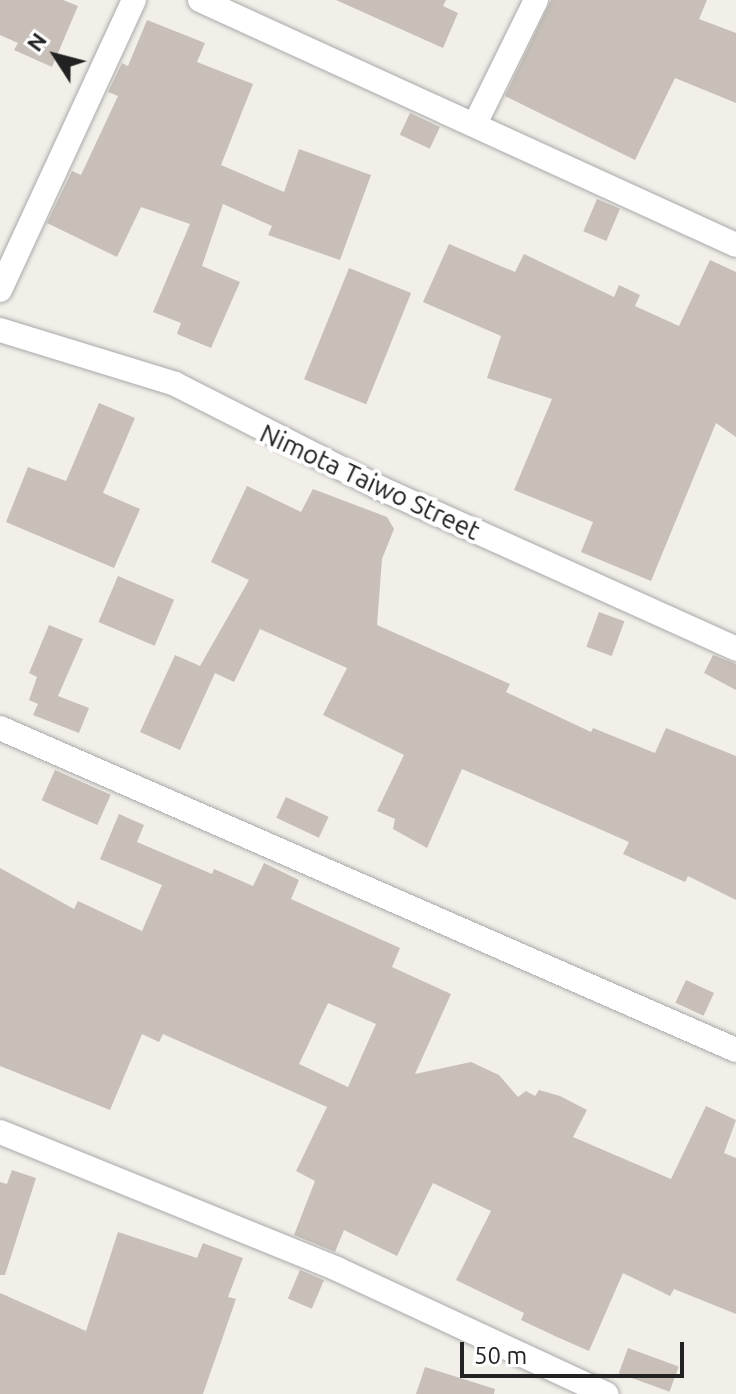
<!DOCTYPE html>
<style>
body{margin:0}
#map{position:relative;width:736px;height:1394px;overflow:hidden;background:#f2efe9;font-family:Ubuntu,sans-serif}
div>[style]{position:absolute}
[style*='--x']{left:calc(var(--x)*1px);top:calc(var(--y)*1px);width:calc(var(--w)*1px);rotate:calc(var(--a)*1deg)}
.building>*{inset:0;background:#c7bfb8;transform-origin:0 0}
.roads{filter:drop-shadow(0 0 2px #a9a9a9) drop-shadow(0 0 2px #a9a9a9)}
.street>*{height:24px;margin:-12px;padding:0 12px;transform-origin:12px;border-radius:12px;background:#fff}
span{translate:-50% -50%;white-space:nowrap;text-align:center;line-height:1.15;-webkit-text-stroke:8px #fff;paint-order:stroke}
.street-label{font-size:26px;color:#222}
.north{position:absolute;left:16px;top:16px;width:80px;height:80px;-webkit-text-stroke:6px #fff;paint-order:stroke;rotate:306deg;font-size:22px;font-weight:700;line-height:32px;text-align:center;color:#222}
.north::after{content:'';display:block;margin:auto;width:28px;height:36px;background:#222;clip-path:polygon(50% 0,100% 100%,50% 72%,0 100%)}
.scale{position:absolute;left:460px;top:1342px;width:224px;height:36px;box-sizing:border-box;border:4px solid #222;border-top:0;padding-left:10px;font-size:24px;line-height:28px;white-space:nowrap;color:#222;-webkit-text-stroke:6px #fff;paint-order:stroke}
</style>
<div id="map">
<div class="building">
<div style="clip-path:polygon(0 0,63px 0,78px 6px,52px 67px,14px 50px,18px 43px,0 35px)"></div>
<div style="clip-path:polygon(336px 0,446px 0,443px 6px,458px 13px,443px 48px)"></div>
<div style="clip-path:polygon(551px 0,707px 0,699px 19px,736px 33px,736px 103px,675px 78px,635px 160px,505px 96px)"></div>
<div style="clip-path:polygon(147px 20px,205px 43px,197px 62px,253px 84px,221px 165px,284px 192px,299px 149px,371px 175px,340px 260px,268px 235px,272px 226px,223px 204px,202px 266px,240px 282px,211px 348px,177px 334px,181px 323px,153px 312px,190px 224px,141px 207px,117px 257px,47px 223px,72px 171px,81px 175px,118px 96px,108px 92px,122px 63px,128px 66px)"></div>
<div style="left:410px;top:113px;width:33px;height:24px;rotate:25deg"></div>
<div style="left:597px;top:199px;width:25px;height:35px;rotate:23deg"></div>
<div style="clip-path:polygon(449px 244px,515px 272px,524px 254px,614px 297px,619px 285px,640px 295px,635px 306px,679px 326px,710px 260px,736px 272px,736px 437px,716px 423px,651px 581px,581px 552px,593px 522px,514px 490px,552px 399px,487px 378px,501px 336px,423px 302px)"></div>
<div style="left:349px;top:268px;width:67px;height:120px;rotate:22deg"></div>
<div style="clip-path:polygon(99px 403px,135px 418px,103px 493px,140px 509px,114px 568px,6px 522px,28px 467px,66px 481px)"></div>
<div style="clip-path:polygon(247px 486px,301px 512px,313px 489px,387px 517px,394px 529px,382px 559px,377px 625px,510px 684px,506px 692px,591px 732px,593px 728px,655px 753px,666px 728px,736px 756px,736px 900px,688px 876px,685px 882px,623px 854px,629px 842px,462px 769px,427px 848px,393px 829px,395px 819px,377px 811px,404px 755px,323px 715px,347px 668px,260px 629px,234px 682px,215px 673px,180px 750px,140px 732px,175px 655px,207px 669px,200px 666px,249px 580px,211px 562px)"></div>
<div style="left:118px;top:576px;width:61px;height:50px;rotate:23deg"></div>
<div style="left:599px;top:612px;width:27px;height:37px;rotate:20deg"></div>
<div style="clip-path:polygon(49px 625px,83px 639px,58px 696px,89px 708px,79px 733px,33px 715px,38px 704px,29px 700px,37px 677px,29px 673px)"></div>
<div style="clip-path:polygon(713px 655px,736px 664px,736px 690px,704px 673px)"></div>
<div style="left:55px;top:770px;width:61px;height:33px;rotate:24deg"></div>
<div style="left:286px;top:797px;width:47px;height:23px;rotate:25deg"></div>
<div style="clip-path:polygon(evenodd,119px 814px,144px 825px,137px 842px,212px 874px,214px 869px,253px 886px,264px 863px,299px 880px,291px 899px,400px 948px,392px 967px,451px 994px,415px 1074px,471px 1062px,499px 1075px,518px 1097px,526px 1091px,535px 1096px,539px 1090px,560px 1096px,587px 1110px,573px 1137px,671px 1179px,706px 1106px,736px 1120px,724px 1153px,736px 1158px,736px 1314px,674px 1289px,670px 1296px,623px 1273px,589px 1351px,557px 1337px,521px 1320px,524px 1313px,456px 1280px,491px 1211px,433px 1183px,397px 1256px,344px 1230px,335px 1252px,294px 1235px,315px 1181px,296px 1171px,327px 1107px,163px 1034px,159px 1042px,142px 1034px,110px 1110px,0 1066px,0 868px,74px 909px,78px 901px,142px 931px,162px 885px,100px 859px,119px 814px,328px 1003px,376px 1024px,348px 1087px,299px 1064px,328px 1003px)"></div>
<div style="left:686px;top:980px;width:31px;height:25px;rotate:25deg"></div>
<div style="clip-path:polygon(12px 1170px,36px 1178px,5px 1275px,0 1275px,0 1182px,7px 1184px)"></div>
<div style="clip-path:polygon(118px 1232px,197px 1258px,203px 1243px,243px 1258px,228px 1297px,236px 1299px,203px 1394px,0 1394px,0 1293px,86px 1331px)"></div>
<div style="left:300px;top:1270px;width:26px;height:31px;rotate:23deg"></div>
<div style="left:628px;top:1348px;width:54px;height:27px;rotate:20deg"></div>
<div style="clip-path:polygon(425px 1367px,495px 1389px,494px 1394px,416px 1394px)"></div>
</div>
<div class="roads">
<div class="street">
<div style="--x:200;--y:0;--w:589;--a:24.56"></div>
<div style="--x:475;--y:124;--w:138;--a:-63.8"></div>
<div style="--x:0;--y:290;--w:319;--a:-65.2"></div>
<div style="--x:0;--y:330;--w:183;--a:17.1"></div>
<div style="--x:175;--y:384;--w:228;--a:26.9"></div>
<div style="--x:378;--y:487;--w:393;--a:24.3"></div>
<div style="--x:0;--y:728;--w:803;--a:23.63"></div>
<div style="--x:0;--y:1132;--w:364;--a:22.1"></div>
<div style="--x:337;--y:1269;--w:297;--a:24.9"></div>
</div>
</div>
<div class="street-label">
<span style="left:370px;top:482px;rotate:25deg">Nimota Taiwo Street</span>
</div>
<div class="north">N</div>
<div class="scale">50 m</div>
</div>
